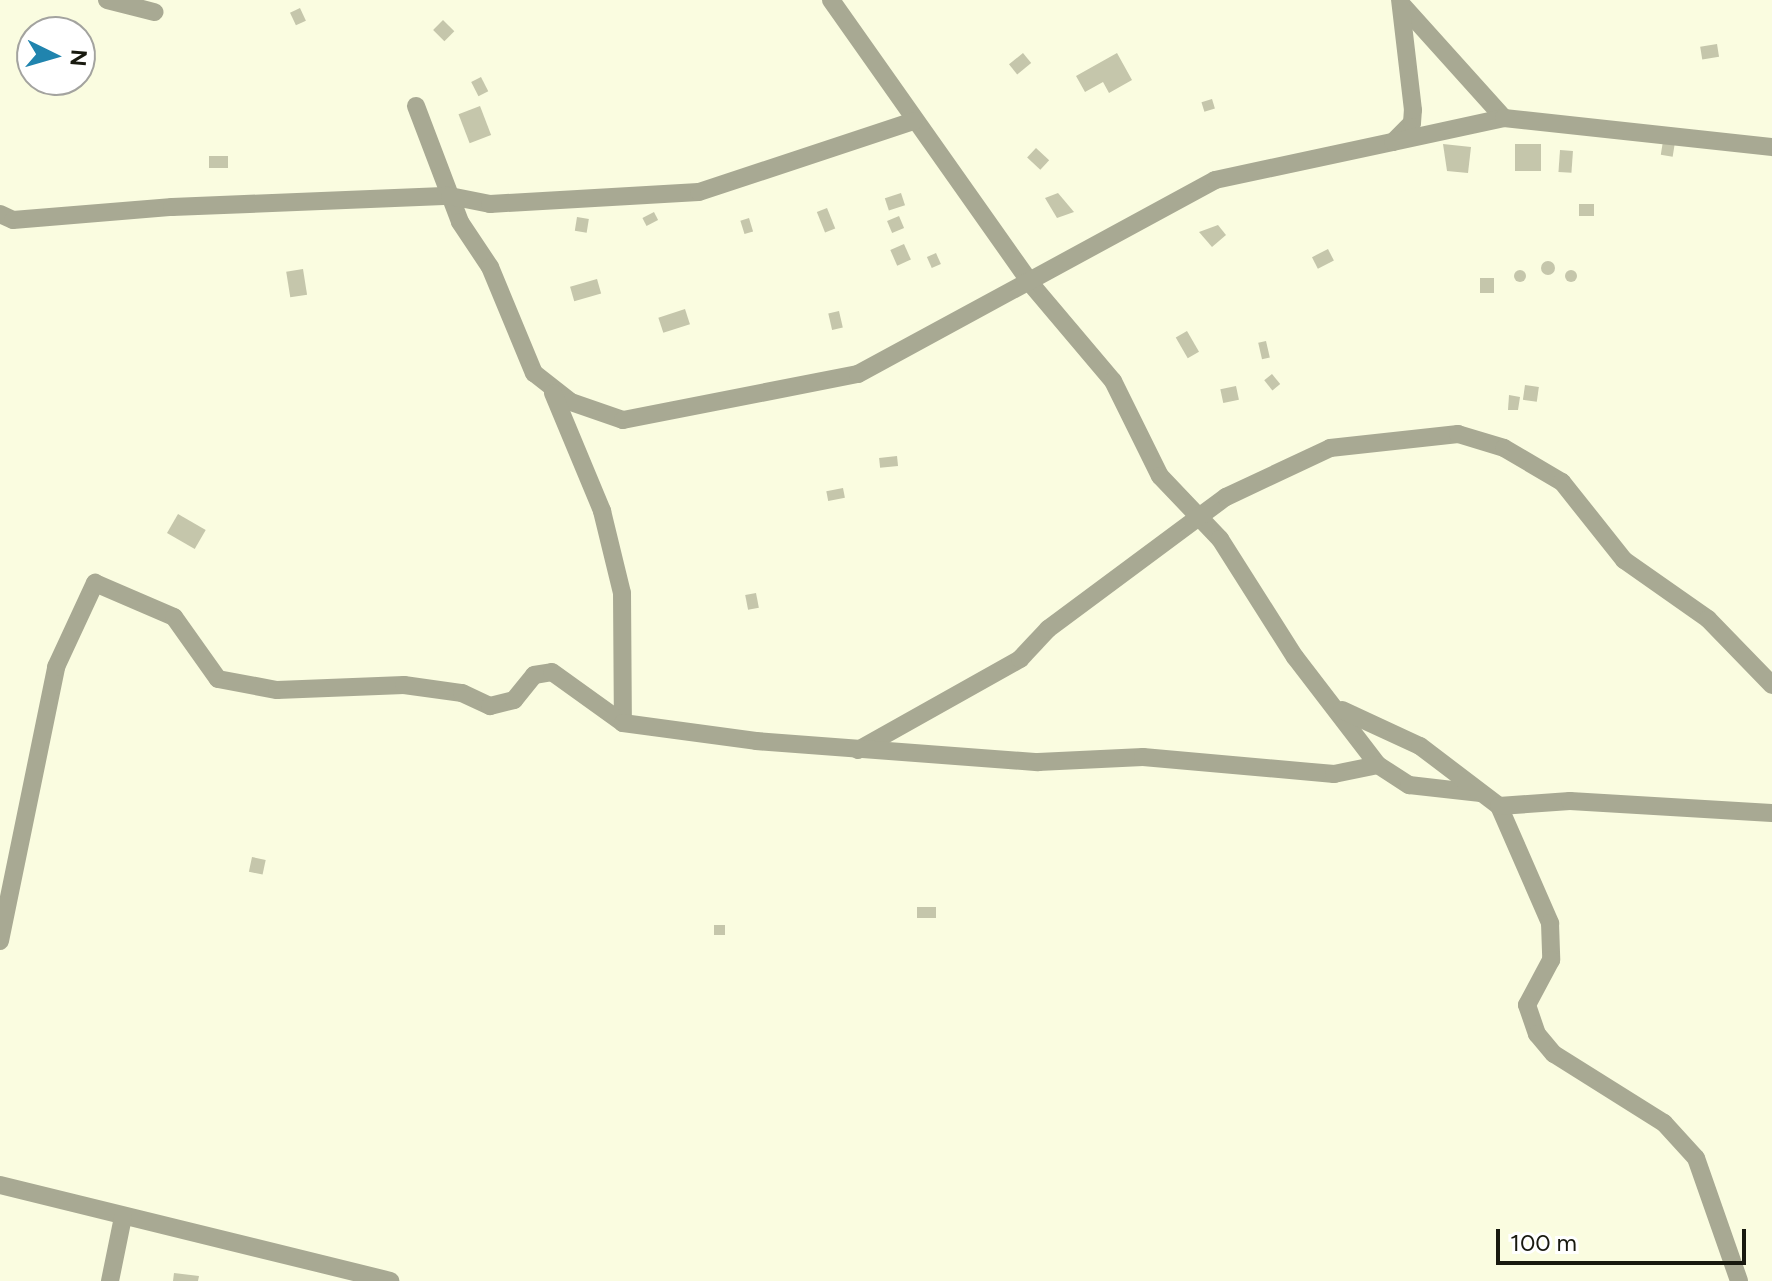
<!DOCTYPE html>
<style>
body{margin:0}
#map{position:relative;width:1772px;height:1281px;overflow:hidden;background:#fafce0;font-family:Figtree,sans-serif}
div>[style]{position:absolute}
[style*='--x']{left:calc(var(--x)*1px);top:calc(var(--y)*1px);width:calc(var(--w)*1px);rotate:calc(var(--a)*1deg)}
.building>*{inset:0;background:#c5c6ab;transform-origin:0 0}
.round{border-radius:50%}
.minor>*{height:18px;margin:-9px;padding:0 9px;transform-origin:9px;border-radius:9px;background:#a8a993}
span{translate:-50% -50%;white-space:nowrap;text-align:center;line-height:1.15;-webkit-text-stroke:7px #fff;paint-order:stroke}
.north{position:absolute;left:16px;top:16px;width:80px;height:80px;box-sizing:border-box;background:#fff;border:2px solid #a3a39f;border-radius:50%;rotate:95deg;font-size:22px;font-weight:700;line-height:32px;text-align:center;color:#18190f}
.north::after{content:'';display:block;margin:auto;width:28px;height:36px;background:#2084ae;clip-path:polygon(50% 0,100% 100%,50% 72%,0 100%)}
.scale{position:absolute;left:1496px;top:1229px;width:250px;height:36px;box-sizing:border-box;border:4px solid #18190f;border-top:0;padding-left:10px;font-size:24px;line-height:28px;white-space:nowrap;color:#18190f;-webkit-text-stroke:6px #fff;paint-order:stroke}
</style>
<div id="map">
<div class="building">
<div style="left:300px;top:8px;width:14px;height:11px;rotate:65deg"></div>
<div style="left:443px;top:20px;width:16px;height:14px;rotate:45deg"></div>
<div style="left:1717px;top:44px;width:13px;height:17px;rotate:81deg"></div>
<div style="left:1023px;top:53px;width:13px;height:18px;rotate:51deg"></div>
<div style="clip-path:polygon(1117px 53px,1132px 80px,1109px 93px,1103px 82px,1085px 92px,1076px 76px)"></div>
<div style="left:481px;top:77px;width:16px;height:11px;rotate:63deg"></div>
<div style="left:1212px;top:99px;width:10px;height:11px;rotate:73deg"></div>
<div style="left:480px;top:106px;width:31px;height:23px;rotate:69deg"></div>
<div style="left:1663px;top:141px;width:12px;height:14px;rotate:9deg"></div>
<div style="clip-path:polygon(1443px 144px,1471px 147px,1468px 173px,1447px 171px)"></div>
<div style="left:1515px;top:144px;width:26px;height:27px"></div>
<div style="left:1036px;top:148px;width:18px;height:13px;rotate:43deg"></div>
<div style="left:1560px;top:150px;width:13px;height:22px;rotate:4deg"></div>
<div style="left:209px;top:156px;width:19px;height:12px"></div>
<div style="left:901px;top:193px;width:13px;height:17px;rotate:72deg"></div>
<div style="clip-path:polygon(1058px 193px,1074px 212px,1057px 218px,1045px 198px)"></div>
<div style="left:1579px;top:204px;width:15px;height:12px"></div>
<div style="left:827px;top:208px;width:22px;height:11px;rotate:68deg"></div>
<div style="left:654px;top:212px;width:9px;height:13px;rotate:63deg"></div>
<div style="left:899px;top:216px;width:13px;height:13px;rotate:67deg"></div>
<div style="left:577px;top:217px;width:12px;height:14px;rotate:9deg"></div>
<div style="left:749px;top:218px;width:14px;height:9px;rotate:73deg"></div>
<div style="clip-path:polygon(1218px 225px,1226px 235px,1212px 247px,1199px 232px)"></div>
<div style="left:904px;top:244px;width:17px;height:15px;rotate:66deg"></div>
<div style="left:1328px;top:249px;width:13px;height:18px;rotate:63deg"></div>
<div style="left:936px;top:253px;width:12px;height:10px;rotate:66deg"></div>
<div class="round" style="left:1541px;top:261px;width:14px;height:14px"></div>
<div style="left:303px;top:269px;width:26px;height:17px;rotate:81deg"></div>
<div class="round" style="left:1565px;top:270px;width:12px;height:12px"></div>
<div class="round" style="left:1514px;top:270px;width:12px;height:12px"></div>
<div style="left:1480px;top:278px;width:14px;height:15px"></div>
<div style="left:597px;top:279px;width:15px;height:28px;rotate:74deg"></div>
<div style="left:685px;top:309px;width:16px;height:28px;rotate:72deg"></div>
<div style="left:839px;top:311px;width:17px;height:11px;rotate:77deg"></div>
<div style="left:1187px;top:331px;width:24px;height:13px;rotate:60deg"></div>
<div style="left:1266px;top:341px;width:17px;height:8px;rotate:77deg"></div>
<div style="left:1272px;top:374px;width:13px;height:10px;rotate:51deg"></div>
<div style="left:1525px;top:385px;width:14px;height:15px;rotate:8deg"></div>
<div style="left:1236px;top:386px;width:14px;height:16px;rotate:78deg"></div>
<div style="clip-path:polygon(1509px 395px,1520px 397px,1518px 410px,1508px 410px)"></div>
<div style="left:897px;top:456px;width:10px;height:18px;rotate:84deg"></div>
<div style="left:843px;top:488px;width:10px;height:17px;rotate:79deg"></div>
<div style="left:178px;top:514px;width:32px;height:22px;rotate:30deg"></div>
<div style="left:756px;top:593px;width:15px;height:11px;rotate:79deg"></div>
<div style="left:252px;top:857px;width:14px;height:15px;rotate:12deg"></div>
<div style="left:917px;top:907px;width:19px;height:11px"></div>
<div style="left:714px;top:925px;width:11px;height:10px"></div>
<div style="clip-path:polygon(174px 1273px,199px 1276px,198px 1281px,173px 1281px)"></div>
</div>
<div class="minor">
<div style="--x:107;--y:0;--w:49;--a:14.3"></div>
<div style="--x:831;--y:0;--w:347;--a:54.8"></div>
<div style="--x:1031;--y:284;--w:127;--a:49.8"></div>
<div style="--x:1113;--y:381;--w:106;--a:63.7"></div>
<div style="--x:1160;--y:476;--w:87;--a:46.4"></div>
<div style="--x:1220;--y:539;--w:140;--a:57.6"></div>
<div style="--x:1295;--y:657;--w:136;--a:52.5"></div>
<div style="--x:1378;--y:765;--w:37;--a:33"></div>
<div style="--x:1409;--y:785;--w:70;--a:6.5"></div>
<div style="--x:1404;--y:7;--w:149;--a:48"></div>
<div style="--x:416;--y:106;--w:124;--a:69.2"></div>
<div style="--x:460;--y:222;--w:54;--a:56.3"></div>
<div style="--x:490;--y:267;--w:115;--a:67.5"></div>
<div style="--x:534;--y:373;--w:47;--a:38.1"></div>
<div style="--x:571;--y:402;--w:55;--a:19.1"></div>
<div style="--x:623;--y:420;--w:239;--a:-11.1"></div>
<div style="--x:858;--y:374;--w:406;--a:-28.5"></div>
<div style="--x:1215;--y:180;--w:182;--a:-12.1"></div>
<div style="--x:1393;--y:142;--w:27;--a:-45"></div>
<div style="--x:1412;--y:123;--w:13;--a:-86"></div>
<div style="--x:1413;--y:110;--w:111;--a:-96.7"></div>
<div style="--x:1393;--y:142;--w:114;--a:-12.2"></div>
<div style="--x:1504;--y:118;--w:270;--a:6.2"></div>
<div style="--x:0;--y:214;--w:14;--a:25"></div>
<div style="--x:13;--y:220;--w:160;--a:-4.7"></div>
<div style="--x:172;--y:207;--w:278;--a:-2.3"></div>
<div style="--x:450;--y:196;--w:41;--a:11.3"></div>
<div style="--x:490;--y:204;--w:209;--a:-3.3"></div>
<div style="--x:699;--y:192;--w:226;--a:-18.3"></div>
<div style="--x:553;--y:393;--w:128;--a:67.4"></div>
<div style="--x:602;--y:511;--w:84;--a:76.3"></div>
<div style="--x:622;--y:593;--w:130;--a:89.6"></div>
<div style="--x:1342;--y:710;--w:86;--a:24.8"></div>
<div style="--x:1420;--y:746;--w:99;--a:37.2"></div>
<div style="--x:1499;--y:806;--w:128;--a:66.4"></div>
<div style="--x:1550;--y:923;--w:37;--a:88"></div>
<div style="--x:1551;--y:960;--w:51;--a:118.1"></div>
<div style="--x:1527;--y:1005;--w:31;--a:71"></div>
<div style="--x:1537;--y:1034;--w:26;--a:50"></div>
<div style="--x:1554;--y:1054;--w:130;--a:32.1"></div>
<div style="--x:1664;--y:1123;--w:47;--a:47.6"></div>
<div style="--x:1696;--y:1158;--w:130;--a:70.7"></div>
<div style="--x:858;--y:750;--w:186;--a:-29.3"></div>
<div style="--x:1020;--y:659;--w:41;--a:-47"></div>
<div style="--x:1048;--y:629;--w:222;--a:-36.6"></div>
<div style="--x:1226;--y:497;--w:115;--a:-25.2"></div>
<div style="--x:1330;--y:448;--w:129;--a:-6.2"></div>
<div style="--x:1458;--y:434;--w:48;--a:16.9"></div>
<div style="--x:1504;--y:448;--w:67;--a:30.4"></div>
<div style="--x:1562;--y:482;--w:100;--a:51.5"></div>
<div style="--x:1624;--y:560;--w:103;--a:35.1"></div>
<div style="--x:1708;--y:619;--w:92;--a:45.9"></div>
<div style="--x:1499;--y:806;--w:71;--a:-4"></div>
<div style="--x:1570;--y:801;--w:202;--a:3.4"></div>
<div style="--x:0;--y:941;--w:280;--a:-78.4"></div>
<div style="--x:56;--y:667;--w:93;--a:-65.1"></div>
<div style="--x:95;--y:583;--w:86;--a:23.3"></div>
<div style="--x:174;--y:617;--w:76;--a:54.6"></div>
<div style="--x:218;--y:679;--w:60;--a:10.6"></div>
<div style="--x:277;--y:690;--w:127;--a:-2.3"></div>
<div style="--x:404;--y:685;--w:59;--a:7.9"></div>
<div style="--x:462;--y:693;--w:31;--a:25"></div>
<div style="--x:490;--y:706;--w:25;--a:-14"></div>
<div style="--x:514;--y:700;--w:32;--a:-51"></div>
<div style="--x:534;--y:675;--w:18;--a:-9"></div>
<div style="--x:552;--y:672;--w:87;--a:35.7"></div>
<div style="--x:623;--y:723;--w:134;--a:7.7"></div>
<div style="--x:756;--y:741;--w:283;--a:4.3"></div>
<div style="--x:1038;--y:762;--w:105;--a:-2.7"></div>
<div style="--x:1143;--y:757;--w:192;--a:5.1"></div>
<div style="--x:1334;--y:774;--w:45;--a:-11.6"></div>
<div style="--x:0;--y:1185;--w:402;--a:13.8"></div>
<div style="--x:110;--y:1281;--w:65;--a:-78.5"></div>
</div>
<div class="north">N</div>
<div class="scale">100 m</div>
</div>
